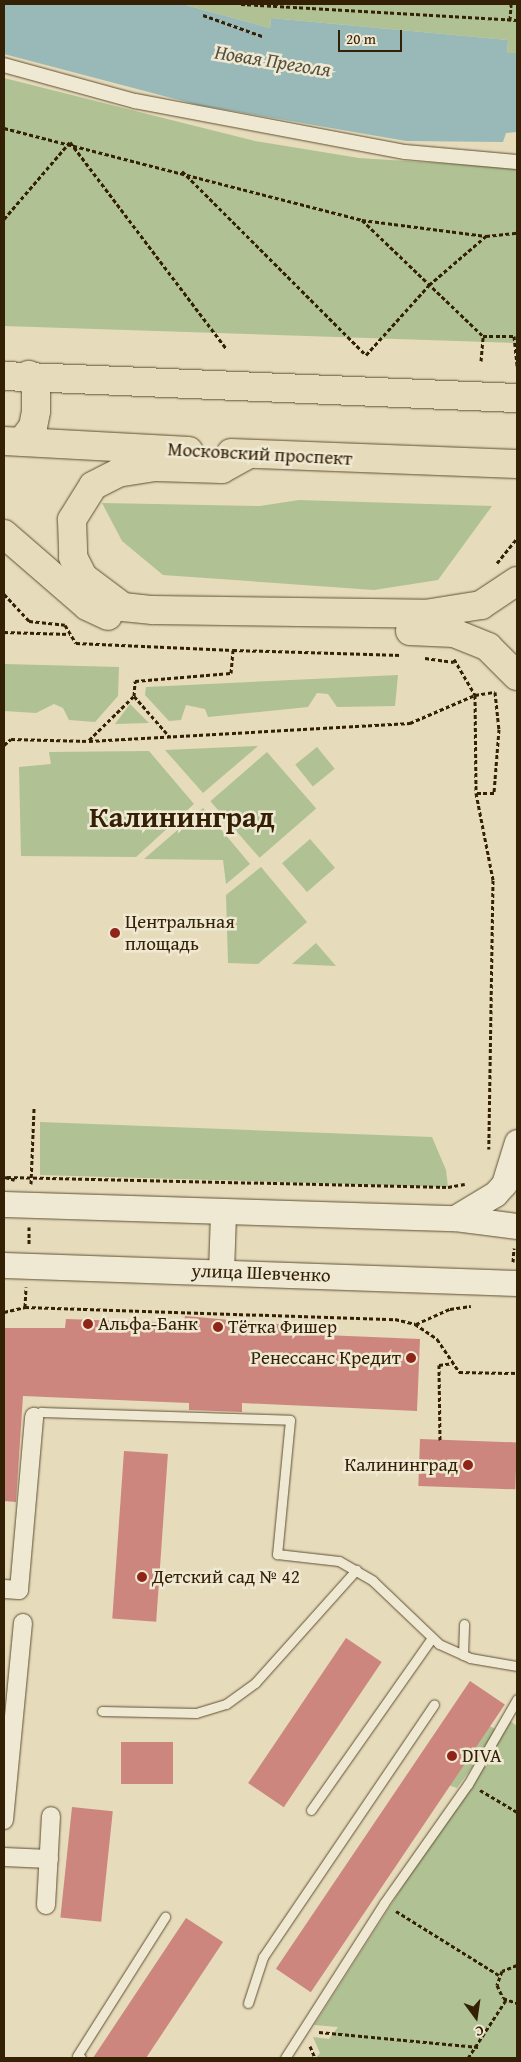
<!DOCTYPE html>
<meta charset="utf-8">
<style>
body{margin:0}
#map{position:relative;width:521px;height:2062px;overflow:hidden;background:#e6dbbb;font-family:"Gentium Book Plus",serif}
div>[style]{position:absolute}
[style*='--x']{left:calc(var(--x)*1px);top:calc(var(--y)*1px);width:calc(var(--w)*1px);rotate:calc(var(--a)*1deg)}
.green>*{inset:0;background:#b0c194;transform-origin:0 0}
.water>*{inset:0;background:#98b9b7}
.building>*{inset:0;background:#cc867d;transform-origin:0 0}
.path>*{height:3px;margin-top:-1.5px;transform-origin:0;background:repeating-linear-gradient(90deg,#342105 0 4px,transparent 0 6.5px)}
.roads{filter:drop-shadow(0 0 1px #605032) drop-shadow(0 0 1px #605032)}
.service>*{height:9px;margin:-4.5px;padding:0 4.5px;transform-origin:4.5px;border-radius:4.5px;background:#efe8d3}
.pedestrian>*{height:14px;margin:-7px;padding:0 7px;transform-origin:7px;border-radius:7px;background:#efe8d3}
.minor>*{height:18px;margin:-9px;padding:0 9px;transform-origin:9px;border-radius:9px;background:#efe8d3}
.secondary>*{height:25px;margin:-12.5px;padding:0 12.5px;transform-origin:12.5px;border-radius:12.5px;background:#efe8d3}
.primary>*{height:28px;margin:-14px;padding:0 14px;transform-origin:14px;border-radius:14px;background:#e6dbbb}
.dots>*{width:14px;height:14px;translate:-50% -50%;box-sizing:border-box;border:2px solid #efe8d3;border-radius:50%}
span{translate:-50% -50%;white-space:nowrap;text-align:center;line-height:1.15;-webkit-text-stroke:5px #efe8d3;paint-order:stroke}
.street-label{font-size:19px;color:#342105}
.poi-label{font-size:19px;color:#342105}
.left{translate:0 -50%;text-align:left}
.right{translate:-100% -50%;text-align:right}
.water-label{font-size:20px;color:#524f3a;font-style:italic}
.town-label{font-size:29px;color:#342105;font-weight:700}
.frame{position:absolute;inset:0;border:5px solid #342105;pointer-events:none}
.north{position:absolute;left:451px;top:1992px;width:50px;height:50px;-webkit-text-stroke:4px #efe8d3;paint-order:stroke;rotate:166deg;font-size:14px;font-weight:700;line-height:20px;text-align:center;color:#342105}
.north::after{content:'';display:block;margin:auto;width:18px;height:22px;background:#342105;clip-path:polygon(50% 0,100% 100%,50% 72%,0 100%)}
.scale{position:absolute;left:338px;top:30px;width:64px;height:22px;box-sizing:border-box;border:2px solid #342105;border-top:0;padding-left:6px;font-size:15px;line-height:18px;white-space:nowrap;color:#342105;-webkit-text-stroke:4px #efe8d3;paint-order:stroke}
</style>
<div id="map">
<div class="green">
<div style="clip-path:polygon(182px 4px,517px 4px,517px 53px,507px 53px,508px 40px,271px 18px,270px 28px)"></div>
<div style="clip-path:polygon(4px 78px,255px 141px,359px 158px,517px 168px,517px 343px,4px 326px)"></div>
<div style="clip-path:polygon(299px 500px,492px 506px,438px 580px,374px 590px,163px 575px,122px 541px,102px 503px,260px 506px)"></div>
<div style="clip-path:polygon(4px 664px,119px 667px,118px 696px,95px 722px,69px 720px,63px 708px,54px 704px,36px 713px,4px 711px)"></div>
<div style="clip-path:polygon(398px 675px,395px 706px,337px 707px,328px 694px,317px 693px,308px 707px,208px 717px,205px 709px,186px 705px,181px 720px,169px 721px,145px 695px,146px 687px)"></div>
<div style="clip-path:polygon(130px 704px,149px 723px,115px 724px)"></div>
<div style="clip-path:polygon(258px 746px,203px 793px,165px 750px)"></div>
<div style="left:317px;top:747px;width:28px;height:28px;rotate:51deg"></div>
<div style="clip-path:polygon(149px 751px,194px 804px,136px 857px,21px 856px,19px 767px,51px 764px,49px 752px)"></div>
<div style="left:267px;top:752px;width:75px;height:75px;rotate:49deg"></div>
<div style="clip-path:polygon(203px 808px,250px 864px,226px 884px,223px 860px,144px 859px)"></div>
<div style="left:310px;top:839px;width:38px;height:37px;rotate:49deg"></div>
<div style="clip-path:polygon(261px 867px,307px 922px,258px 964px,228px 963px,226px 895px)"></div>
<div style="clip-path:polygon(316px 943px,336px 966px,292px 964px)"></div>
<div style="clip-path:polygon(40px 1122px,432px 1137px,446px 1170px,448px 1187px,40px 1175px)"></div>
<div style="clip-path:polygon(476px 1719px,499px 1731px,457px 1788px,437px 1781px)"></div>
<div style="clip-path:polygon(509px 1720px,517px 1726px,517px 2058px,316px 2058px,320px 2053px,313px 2037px,329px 2039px,338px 2027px,314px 2025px)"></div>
</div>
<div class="water">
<div style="clip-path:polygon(4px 4px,182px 4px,270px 28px,271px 18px,508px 40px,507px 53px,517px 53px,517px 132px,506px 133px,503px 142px,406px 141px,198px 105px,4px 54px)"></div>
</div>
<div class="building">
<div style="clip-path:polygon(185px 1316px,324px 1328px,324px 1335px,420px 1339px,417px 1411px,242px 1403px,242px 1412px,189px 1410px,189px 1403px,23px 1396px,16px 1502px,4px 1501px,4px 1328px,65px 1328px,66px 1319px,184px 1323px)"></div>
<div style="left:420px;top:1439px;width:97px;height:47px;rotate:2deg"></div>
<div style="left:124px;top:1451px;width:44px;height:168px;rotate:4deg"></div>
<div style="left:346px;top:1638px;width:43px;height:175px;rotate:34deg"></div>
<div style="left:470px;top:1681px;width:42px;height:347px;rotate:34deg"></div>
<div style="left:121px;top:1742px;width:52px;height:42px"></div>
<div style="left:72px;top:1807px;width:41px;height:111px;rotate:6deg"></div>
<div style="clip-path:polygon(186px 1918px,223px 1942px,146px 2058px,93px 2058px)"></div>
</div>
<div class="path">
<div style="--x:241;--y:4;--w:276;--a:3.3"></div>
<div style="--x:203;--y:15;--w:63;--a:19.6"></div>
<div style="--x:510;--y:20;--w:16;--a:-86"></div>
<div style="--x:4;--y:128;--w:370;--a:14.4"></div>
<div style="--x:362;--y:220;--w:125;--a:7.4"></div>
<div style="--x:486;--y:236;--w:31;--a:-6"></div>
<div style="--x:182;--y:171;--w:260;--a:45"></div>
<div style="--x:366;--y:355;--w:94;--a:-48"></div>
<div style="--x:429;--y:285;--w:75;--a:-40.7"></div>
<div style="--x:4;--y:219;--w:101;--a:-49.4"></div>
<div style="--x:70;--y:142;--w:258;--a:52.9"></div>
<div style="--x:362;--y:220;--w:168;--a:43.8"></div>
<div style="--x:483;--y:336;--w:31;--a:0"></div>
<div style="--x:514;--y:336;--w:30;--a:84"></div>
<div style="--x:481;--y:361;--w:25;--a:-85"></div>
<div style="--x:497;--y:563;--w:32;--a:-51"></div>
<div style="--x:4;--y:594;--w:37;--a:47"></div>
<div style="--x:29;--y:621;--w:36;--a:6"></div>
<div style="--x:65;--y:625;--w:21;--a:59"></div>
<div style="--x:76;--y:643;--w:157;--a:2.6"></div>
<div style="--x:4;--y:632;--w:66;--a:1.7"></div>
<div style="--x:425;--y:658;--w:29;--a:8"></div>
<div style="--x:454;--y:659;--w:42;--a:59.7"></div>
<div style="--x:475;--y:695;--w:98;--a:89.4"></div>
<div style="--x:476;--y:793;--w:89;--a:78.9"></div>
<div style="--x:493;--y:880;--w:269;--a:90.9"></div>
<div style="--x:134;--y:696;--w:15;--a:-86"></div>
<div style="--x:135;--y:681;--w:96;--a:-4.8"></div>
<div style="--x:231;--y:673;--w:23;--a:-85"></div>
<div style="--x:233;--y:650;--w:168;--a:1.7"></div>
<div style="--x:89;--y:740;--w:63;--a:-44.4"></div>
<div style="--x:134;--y:696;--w:53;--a:48.8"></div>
<div style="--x:4;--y:745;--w:9;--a:-41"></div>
<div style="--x:11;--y:739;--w:78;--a:1.5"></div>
<div style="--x:89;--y:741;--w:322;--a:-3.2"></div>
<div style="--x:410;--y:723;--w:71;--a:-23.3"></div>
<div style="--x:475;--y:695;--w:20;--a:-9"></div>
<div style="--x:495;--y:692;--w:37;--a:84"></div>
<div style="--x:499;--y:729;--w:64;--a:94.5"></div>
<div style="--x:494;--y:793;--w:18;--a:180"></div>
<div style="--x:5;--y:1177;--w:10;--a:17"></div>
<div style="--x:7;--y:1177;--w:441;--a:1.3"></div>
<div style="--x:448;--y:1187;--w:17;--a:-10"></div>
<div style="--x:31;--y:1184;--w:76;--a:-87.7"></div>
<div style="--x:29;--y:1244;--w:17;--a:-90"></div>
<div style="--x:513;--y:1262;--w:14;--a:-86"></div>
<div style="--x:25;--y:1307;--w:20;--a:-87"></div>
<div style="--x:4;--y:1312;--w:22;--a:-13"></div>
<div style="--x:25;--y:1307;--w:370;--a:1.9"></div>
<div style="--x:395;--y:1319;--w:21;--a:14"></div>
<div style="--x:415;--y:1324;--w:27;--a:34"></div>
<div style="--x:437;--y:1339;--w:40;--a:56"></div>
<div style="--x:459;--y:1372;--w:58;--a:1"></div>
<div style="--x:416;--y:1324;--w:37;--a:-24"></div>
<div style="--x:450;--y:1309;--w:21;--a:-8"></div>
<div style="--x:440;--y:1440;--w:75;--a:-90.8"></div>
<div style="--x:439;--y:1365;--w:15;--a:-8"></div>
<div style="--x:480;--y:1790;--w:43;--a:30.7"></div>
<div style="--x:396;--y:1911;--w:121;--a:31.9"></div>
<div style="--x:517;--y:1965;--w:16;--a:158"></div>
<div style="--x:502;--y:1971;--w:15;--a:110"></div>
<div style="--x:497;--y:1985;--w:14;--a:65"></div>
<div style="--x:503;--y:1998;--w:15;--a:20"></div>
<div style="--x:319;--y:2032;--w:160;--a:5.4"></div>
<div style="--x:310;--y:2046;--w:13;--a:67"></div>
<div style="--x:468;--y:2058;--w:69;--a:-56.8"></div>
</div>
<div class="roads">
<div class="service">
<div style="--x:34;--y:1417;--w:9;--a:-36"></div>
<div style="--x:41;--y:1412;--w:249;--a:1.8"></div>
<div style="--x:290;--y:1420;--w:135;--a:95.5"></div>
<div style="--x:277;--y:1554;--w:62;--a:6.4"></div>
<div style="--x:339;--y:1561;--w:39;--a:30"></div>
<div style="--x:373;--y:1581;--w:91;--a:43.7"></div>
<div style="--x:439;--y:1644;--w:34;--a:24"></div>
<div style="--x:470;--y:1658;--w:48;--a:9.7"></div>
<div style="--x:463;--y:1655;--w:31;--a:-88"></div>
<div style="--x:102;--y:1711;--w:94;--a:1.2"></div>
<div style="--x:196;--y:1713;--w:31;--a:-17"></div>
<div style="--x:226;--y:1704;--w:36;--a:-36"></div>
<div style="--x:255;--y:1683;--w:152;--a:-48.2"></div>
<div style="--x:311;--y:1810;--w:210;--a:-54.9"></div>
<div style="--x:248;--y:2003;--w:48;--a:-71.9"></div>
<div style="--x:263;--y:1957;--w:305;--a:-55.9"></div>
<div style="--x:81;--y:2058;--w:4;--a:-153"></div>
<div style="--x:77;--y:2056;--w:165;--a:-57.7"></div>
<div style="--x:285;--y:2058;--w:184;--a:-57.4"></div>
<div style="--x:384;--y:1903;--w:146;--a:-54.8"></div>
<div style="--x:468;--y:1784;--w:98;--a:-60"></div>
</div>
<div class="pedestrian">
<div style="--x:4;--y:65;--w:136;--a:15.4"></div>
<div style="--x:135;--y:101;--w:275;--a:10.7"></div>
<div style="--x:405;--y:152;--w:112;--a:5.1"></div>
</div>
<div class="minor">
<div style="--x:4;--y:1589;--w:15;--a:4"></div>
<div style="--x:19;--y:1590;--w:174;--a:-85"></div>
<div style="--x:4;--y:1820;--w:198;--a:-84.5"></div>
<div style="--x:4;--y:1857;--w:45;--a:2.5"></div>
<div style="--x:46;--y:1905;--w:89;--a:-86.8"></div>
</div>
<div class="secondary">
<div style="--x:4;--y:1204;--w:451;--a:1.8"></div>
<div style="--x:455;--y:1218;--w:63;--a:7.4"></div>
<div style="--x:455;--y:1218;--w:47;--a:-31"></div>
<div style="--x:495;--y:1194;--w:13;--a:-48"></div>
<div style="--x:504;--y:1184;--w:44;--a:-72.8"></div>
<div style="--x:4;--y:1265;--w:513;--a:2.01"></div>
<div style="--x:221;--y:1271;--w:58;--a:-88"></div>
</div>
<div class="primary">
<div style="--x:4;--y:376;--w:513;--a:2.46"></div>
<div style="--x:4;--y:441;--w:185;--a:3.1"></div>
<div style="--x:22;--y:441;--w:18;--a:-52"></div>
<div style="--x:33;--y:427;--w:16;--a:-79"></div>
<div style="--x:36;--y:411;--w:22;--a:-90"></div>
<div style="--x:36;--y:389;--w:16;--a:-117"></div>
<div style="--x:231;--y:453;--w:286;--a:2.2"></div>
<div style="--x:249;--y:454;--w:31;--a:151"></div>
<div style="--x:222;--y:469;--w:67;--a:-178.3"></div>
<div style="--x:155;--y:467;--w:37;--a:171"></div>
<div style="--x:118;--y:473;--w:28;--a:153"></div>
<div style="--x:93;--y:486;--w:40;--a:122"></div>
<div style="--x:72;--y:520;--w:37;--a:88"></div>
<div style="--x:73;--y:557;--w:22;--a:63"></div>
<div style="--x:83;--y:577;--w:50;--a:36.9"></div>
<div style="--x:123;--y:607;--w:30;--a:6"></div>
<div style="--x:153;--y:610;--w:272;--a:0.8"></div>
<div style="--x:425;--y:614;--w:57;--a:-9.1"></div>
<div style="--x:481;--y:605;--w:43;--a:-33.7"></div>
<div style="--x:4;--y:534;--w:110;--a:40.9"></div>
<div style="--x:87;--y:606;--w:23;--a:25"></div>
<div style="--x:410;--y:631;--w:44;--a:2.6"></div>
<div style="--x:454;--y:633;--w:37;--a:22"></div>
<div style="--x:488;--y:647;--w:41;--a:45"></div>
</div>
</div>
<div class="dots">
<div style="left:115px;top:933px;background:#8f2418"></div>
<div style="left:88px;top:1324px;background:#8f2418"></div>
<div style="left:218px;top:1327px;background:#8f2418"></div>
<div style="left:411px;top:1358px;background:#8f2418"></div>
<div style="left:468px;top:1465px;background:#8f2418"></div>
<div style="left:142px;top:1577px;background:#8f2418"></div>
<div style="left:452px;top:1756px;background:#8f2418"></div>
</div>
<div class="street-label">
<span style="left:260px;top:454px;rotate:3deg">Московский проспект</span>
<span style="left:261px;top:1273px;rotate:2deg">улица Шевченко</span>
</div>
<div class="poi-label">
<span class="left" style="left:125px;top:933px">Центральная<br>площадь</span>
<span class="left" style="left:98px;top:1324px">Альфа-Банк</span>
<span class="left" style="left:228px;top:1327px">Тётка Фишер</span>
<span class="right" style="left:401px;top:1358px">Ренессанс Кредит</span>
<span class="right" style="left:458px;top:1465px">Калининград</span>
<span class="left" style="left:152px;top:1577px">Детский сад № 42</span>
<span class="left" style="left:462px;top:1756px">DIVA</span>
</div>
<div class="water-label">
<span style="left:273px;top:60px;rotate:9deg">Новая Преголя</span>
</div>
<div class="town-label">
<span style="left:182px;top:817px">Калининград</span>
</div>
<div class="frame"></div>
<div class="north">С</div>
<div class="scale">20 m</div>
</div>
